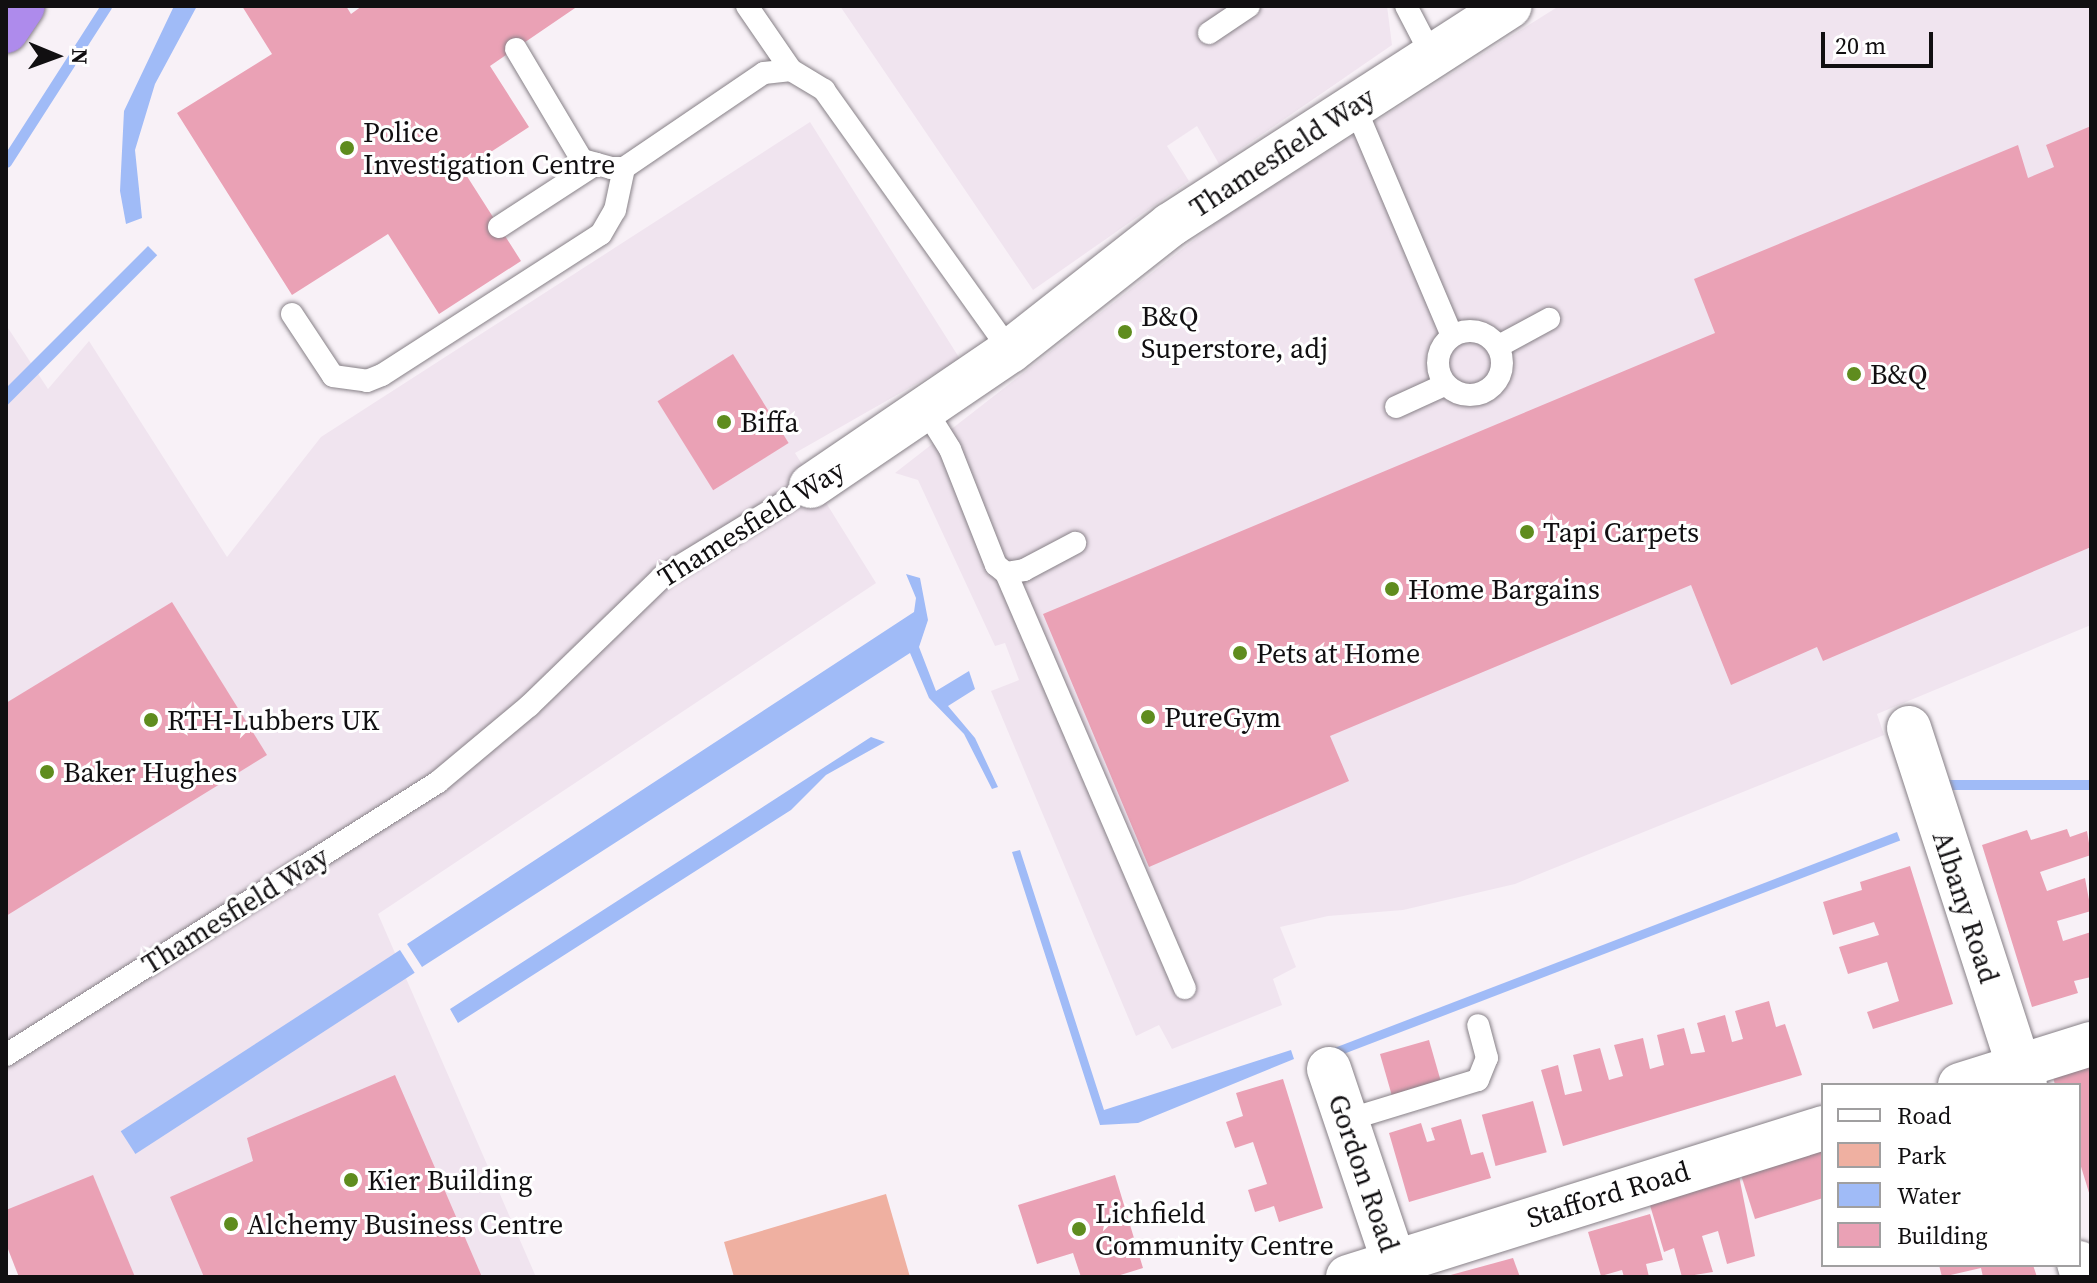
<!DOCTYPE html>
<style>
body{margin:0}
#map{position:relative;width:2097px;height:1283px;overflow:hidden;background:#f8f1f7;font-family:"Source Serif 4",serif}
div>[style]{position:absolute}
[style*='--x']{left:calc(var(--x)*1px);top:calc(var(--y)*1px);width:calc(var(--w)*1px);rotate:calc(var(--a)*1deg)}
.built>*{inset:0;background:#f0e4ef}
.green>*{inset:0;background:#efb0a1}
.water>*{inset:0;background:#a0bbf7;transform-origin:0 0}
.stream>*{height:11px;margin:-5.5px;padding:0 5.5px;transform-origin:5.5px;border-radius:5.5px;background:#a0bbf7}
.building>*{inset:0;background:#eaa1b5;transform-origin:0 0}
.roads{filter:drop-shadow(0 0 2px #878187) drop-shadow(0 0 2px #878187)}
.service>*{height:22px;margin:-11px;padding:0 11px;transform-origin:11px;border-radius:11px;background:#fff}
.service>.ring{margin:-11px;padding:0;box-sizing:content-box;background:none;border:22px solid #fff;border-radius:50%}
.minor>*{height:44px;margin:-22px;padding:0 22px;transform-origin:22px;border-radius:22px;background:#fff}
.tertiary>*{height:44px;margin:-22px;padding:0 22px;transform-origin:22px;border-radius:22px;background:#fff}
.trunk>*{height:44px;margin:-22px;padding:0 22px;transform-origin:22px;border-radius:22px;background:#ae8bec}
.dots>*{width:22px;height:22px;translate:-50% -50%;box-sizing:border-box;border:4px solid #fff;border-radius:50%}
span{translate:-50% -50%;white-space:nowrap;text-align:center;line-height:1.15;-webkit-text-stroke:6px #fff;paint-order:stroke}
.poi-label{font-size:28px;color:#110f11}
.left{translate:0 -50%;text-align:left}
.street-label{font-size:28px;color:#110f11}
.frame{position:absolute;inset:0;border:8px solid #110f11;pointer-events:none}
.legend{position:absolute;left:1821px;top:1083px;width:260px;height:184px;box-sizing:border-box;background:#fff;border:2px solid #a09fa0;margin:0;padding:10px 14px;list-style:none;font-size:24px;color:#110f11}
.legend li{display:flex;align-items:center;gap:16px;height:40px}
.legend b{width:40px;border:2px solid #a09fa0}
.north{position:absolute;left:16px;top:16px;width:80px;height:80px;-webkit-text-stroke:6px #fff;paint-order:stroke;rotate:91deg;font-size:22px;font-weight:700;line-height:32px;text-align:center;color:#110f11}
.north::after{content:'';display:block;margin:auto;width:28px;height:36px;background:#110f11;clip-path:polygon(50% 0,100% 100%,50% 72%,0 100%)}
.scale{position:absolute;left:1821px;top:32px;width:112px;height:36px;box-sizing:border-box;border:4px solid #110f11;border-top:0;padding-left:10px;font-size:24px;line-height:28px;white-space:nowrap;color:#110f11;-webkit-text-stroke:6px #fff;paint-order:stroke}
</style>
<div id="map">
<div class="built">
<div style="clip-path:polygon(840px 6px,1387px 6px,1392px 45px,1219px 164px,1197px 126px,1167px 146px,1189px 181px,1033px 290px)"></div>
<div style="clip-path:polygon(1559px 6px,2091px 6px,2091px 625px,1877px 714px,1884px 735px,1515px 884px,1403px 910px,1328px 916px,1280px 927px,1296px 967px,1273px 979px,1282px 1005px,1172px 1049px,1159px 1025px,1136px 1036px,991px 691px,1019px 680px,1005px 643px,995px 646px,918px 480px,895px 473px,1221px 219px)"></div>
<div style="clip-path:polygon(810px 122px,960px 359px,795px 453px,876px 583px,378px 914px,536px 1277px,19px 1277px,6px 1244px,6px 325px,48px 389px,89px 341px,227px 557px,321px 437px)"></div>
</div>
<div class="green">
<div style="clip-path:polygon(886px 1194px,910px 1277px,734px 1277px,724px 1242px)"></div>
</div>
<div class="water">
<div style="clip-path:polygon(174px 6px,197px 6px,155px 84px,135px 150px,142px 218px,126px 224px,120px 191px,124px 111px)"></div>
<div style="left:148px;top:246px;width:13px;height:225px;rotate:45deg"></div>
<div style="clip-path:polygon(906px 574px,920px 578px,928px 620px,919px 647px,936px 691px,969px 671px,975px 689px,948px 706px,975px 738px,998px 787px,992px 789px,964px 734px,929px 698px,910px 653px,422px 967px,407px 944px,914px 612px,916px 598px)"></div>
<div style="clip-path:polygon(871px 737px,885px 742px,826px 775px,791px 810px,458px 1023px,450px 1009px)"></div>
<div style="left:2091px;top:780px;width:10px;height:145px;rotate:90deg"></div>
<div style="left:1897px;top:832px;width:9px;height:611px;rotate:69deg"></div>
<div style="clip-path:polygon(1020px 850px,1104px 1110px,1291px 1050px,1294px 1059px,1138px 1123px,1100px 1125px,1012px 852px)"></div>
<div style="left:400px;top:950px;width:27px;height:333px;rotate:57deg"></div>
</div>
<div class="stream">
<div style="--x:6;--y:162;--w:185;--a:-57.3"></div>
</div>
<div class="building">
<div style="clip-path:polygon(242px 6px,346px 6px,351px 14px,362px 6px,578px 6px,490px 66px,529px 127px,463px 170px,521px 261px,439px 314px,388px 234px,292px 295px,177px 113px,272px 54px)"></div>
<div style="clip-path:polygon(2091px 126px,2091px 547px,1823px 661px,1817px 647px,1731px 685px,1691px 585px,1330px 736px,1349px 781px,1149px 867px,1043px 614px,1715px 333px,1694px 279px,2018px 145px,2028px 178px,2054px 167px,2046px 145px)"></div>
<div style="left:733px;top:354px;width:105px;height:89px;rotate:58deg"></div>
<div style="clip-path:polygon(172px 602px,267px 755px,6px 916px,6px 703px)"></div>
<div style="clip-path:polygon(2067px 829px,2070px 837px,2087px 831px,2091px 855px,2040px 872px,2047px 891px,2085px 878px,2091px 911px,2057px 921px,2063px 941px,2091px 932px,2091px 977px,2074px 981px,2078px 993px,2032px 1007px,1982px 845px,2027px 830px,2031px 840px)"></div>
<div style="clip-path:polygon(1910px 866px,1953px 1004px,1873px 1029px,1867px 1012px,1899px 1001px,1887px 962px,1848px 974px,1839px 947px,1879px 935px,1874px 922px,1833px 935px,1823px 902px,1862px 890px,1860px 882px)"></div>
<div style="clip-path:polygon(1769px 1001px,1776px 1027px,1785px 1024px,1802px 1075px,1563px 1146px,1541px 1070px,1558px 1065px,1565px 1095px,1582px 1091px,1573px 1055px,1600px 1048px,1609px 1080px,1623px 1076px,1614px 1045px,1643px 1038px,1650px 1069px,1664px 1065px,1657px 1035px,1684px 1028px,1691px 1054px,1705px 1052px,1697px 1023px,1725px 1015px,1732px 1042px,1743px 1039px,1735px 1011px)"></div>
<div style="left:1429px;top:1040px;width:46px;height:51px;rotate:74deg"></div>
<div style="clip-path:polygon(2091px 1065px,2091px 1196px,2090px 1196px,2079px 1160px,2079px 1085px,2055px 1085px,2053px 1077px)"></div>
<div style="clip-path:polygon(395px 1075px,482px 1277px,204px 1277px,170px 1197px,253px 1161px,247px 1138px)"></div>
<div style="clip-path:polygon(1283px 1079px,1323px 1208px,1279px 1222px,1274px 1206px,1255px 1212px,1248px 1190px,1267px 1184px,1253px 1142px,1235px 1148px,1226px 1122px,1243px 1116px,1236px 1093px)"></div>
<div style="left:1533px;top:1101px;width:53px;height:53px;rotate:75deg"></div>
<div style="clip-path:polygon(1461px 1119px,1471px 1155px,1483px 1152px,1491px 1178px,1409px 1202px,1389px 1133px,1421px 1123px,1427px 1142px,1435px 1140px,1431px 1128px)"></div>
<div style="clip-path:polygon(1823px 1149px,1823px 1198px,1755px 1219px,1741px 1175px)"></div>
<div style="clip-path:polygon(93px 1175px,135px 1277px,19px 1277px,6px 1244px,6px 1210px)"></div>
<div style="clip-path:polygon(1115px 1175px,1143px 1268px,1114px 1277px,1081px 1277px,1073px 1253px,1037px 1264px,1018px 1205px)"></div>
<div style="clip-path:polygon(1739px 1176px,1755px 1256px,1727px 1264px,1718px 1231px,1702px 1236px,1713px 1272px,1682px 1277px,1674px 1248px,1664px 1252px,1649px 1202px)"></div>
<div style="clip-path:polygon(1650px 1214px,1663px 1260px,1646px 1264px,1649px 1277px,1624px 1277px,1622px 1270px,1601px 1276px,1588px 1232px)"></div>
<div style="clip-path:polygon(1513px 1258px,1520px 1277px,1447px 1277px,1447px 1276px)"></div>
<div style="clip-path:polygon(1939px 1265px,2033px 1265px,2037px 1277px,1983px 1277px,1981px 1268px,1942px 1277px)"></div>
</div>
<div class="roads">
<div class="service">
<div style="--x:747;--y:6;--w:78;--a:55.5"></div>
<div style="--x:791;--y:70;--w:39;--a:31"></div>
<div style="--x:824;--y:90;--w:320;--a:54.5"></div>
<div style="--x:1406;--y:6;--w:54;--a:62.5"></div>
<div style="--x:1209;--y:33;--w:48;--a:-34"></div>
<div style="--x:516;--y:49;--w:129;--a:59.3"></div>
<div style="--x:582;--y:160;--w:30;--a:15"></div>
<div style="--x:611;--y:168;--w:13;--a:0"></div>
<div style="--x:624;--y:168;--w:169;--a:-34.2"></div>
<div style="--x:764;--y:73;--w:27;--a:-6"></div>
<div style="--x:1354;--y:105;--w:251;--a:67"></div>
<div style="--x:499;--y:227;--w:116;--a:-33"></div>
<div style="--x:292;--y:314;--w:74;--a:56.5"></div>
<div style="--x:333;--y:376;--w:34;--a:8"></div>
<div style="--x:367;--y:381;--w:16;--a:-22"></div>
<div style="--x:382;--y:375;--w:260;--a:-32.8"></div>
<div style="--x:601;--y:234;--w:28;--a:-60"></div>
<div style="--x:615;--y:210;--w:43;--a:-77.9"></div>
<div class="ring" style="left:1438px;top:331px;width:42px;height:42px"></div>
<div style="--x:1499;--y:346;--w:57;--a:-28.4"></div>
<div style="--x:1396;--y:407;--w:53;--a:-24.6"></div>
<div style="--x:925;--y:409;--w:47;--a:58"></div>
<div style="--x:950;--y:449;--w:125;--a:68.4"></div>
<div style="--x:996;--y:565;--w:13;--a:39"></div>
<div style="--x:1006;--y:573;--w:18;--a:-9"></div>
<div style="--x:1024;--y:570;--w:58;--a:-27.9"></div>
<div style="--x:1006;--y:573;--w:452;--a:66.7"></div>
<div style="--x:6;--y:1055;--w:511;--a:-32.29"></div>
<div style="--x:438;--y:782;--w:119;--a:-39.9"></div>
<div style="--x:529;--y:706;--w:185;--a:-44.1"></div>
<div style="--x:662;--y:577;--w:175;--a:-31.4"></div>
<div style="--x:1347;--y:1120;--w:137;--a:-17"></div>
<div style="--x:1478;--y:1080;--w:24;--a:-68"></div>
<div style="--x:1487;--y:1058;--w:34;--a:-105"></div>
</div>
<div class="minor">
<div style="--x:811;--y:486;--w:240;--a:-34.2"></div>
<div style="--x:1010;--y:351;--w:204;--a:-38.2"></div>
<div style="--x:1170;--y:225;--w:404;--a:-32.8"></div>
<div style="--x:1909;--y:728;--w:375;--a:72"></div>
<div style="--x:1329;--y:1069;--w:219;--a:71.4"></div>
<div style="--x:2079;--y:1263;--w:15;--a:74"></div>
</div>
<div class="tertiary">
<div style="--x:1960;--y:1085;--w:137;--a:-17.4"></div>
<div style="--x:1348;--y:1277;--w:498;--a:-17.4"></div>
</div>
<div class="trunk">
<div style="--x:6;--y:31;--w:30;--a:-56"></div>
</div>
</div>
<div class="dots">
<div style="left:347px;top:148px;background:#5f8c1e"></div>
<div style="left:1125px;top:332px;background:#5f8c1e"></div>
<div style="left:1854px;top:374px;background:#5f8c1e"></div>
<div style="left:724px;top:422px;background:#5f8c1e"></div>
<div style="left:1527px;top:532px;background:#5f8c1e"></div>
<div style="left:1392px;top:589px;background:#5f8c1e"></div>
<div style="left:1240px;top:653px;background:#5f8c1e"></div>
<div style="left:1148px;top:717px;background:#5f8c1e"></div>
<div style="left:151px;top:720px;background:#5f8c1e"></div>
<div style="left:47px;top:772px;background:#5f8c1e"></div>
<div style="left:351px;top:1180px;background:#5f8c1e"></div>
<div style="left:231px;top:1224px;background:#5f8c1e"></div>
<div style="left:1079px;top:1229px;background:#5f8c1e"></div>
</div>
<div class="poi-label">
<span class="left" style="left:363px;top:148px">Police<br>Investigation Centre</span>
<span class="left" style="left:1141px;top:332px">B&amp;Q<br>Superstore, adj</span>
<span class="left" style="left:1870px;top:374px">B&amp;Q</span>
<span class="left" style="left:740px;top:422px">Biffa</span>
<span class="left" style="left:1543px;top:532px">Tapi Carpets</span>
<span class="left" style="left:1408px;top:589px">Home Bargains</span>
<span class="left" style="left:1256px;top:653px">Pets at Home</span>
<span class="left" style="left:1164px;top:717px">PureGym</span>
<span class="left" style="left:167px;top:720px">RTH-Lubbers UK</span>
<span class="left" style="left:63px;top:772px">Baker Hughes</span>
<span class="left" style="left:367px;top:1180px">Kier Building</span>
<span class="left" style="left:1095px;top:1229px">Lichfield<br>Community Centre</span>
<span class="left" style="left:247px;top:1224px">Alchemy Business Centre</span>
</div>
<div class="street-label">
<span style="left:1282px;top:152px;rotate:-33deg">Thamesfield Way</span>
<span style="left:751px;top:523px;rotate:-32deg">Thamesfield Way</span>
<span style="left:1966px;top:907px;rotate:72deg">Albany Road</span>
<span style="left:235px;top:910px;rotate:-32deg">Thamesfield Way</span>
<span style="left:1364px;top:1173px;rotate:71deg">Gordon Road</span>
<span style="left:1608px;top:1194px;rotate:-17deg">Stafford Road</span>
</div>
<div class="frame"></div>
<ul class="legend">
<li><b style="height:10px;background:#fff"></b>Road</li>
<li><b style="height:22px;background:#efb0a1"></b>Park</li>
<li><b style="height:22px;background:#a0bbf7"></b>Water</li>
<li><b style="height:22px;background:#eaa1b5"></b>Building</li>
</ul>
<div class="north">N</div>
<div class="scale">20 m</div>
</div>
